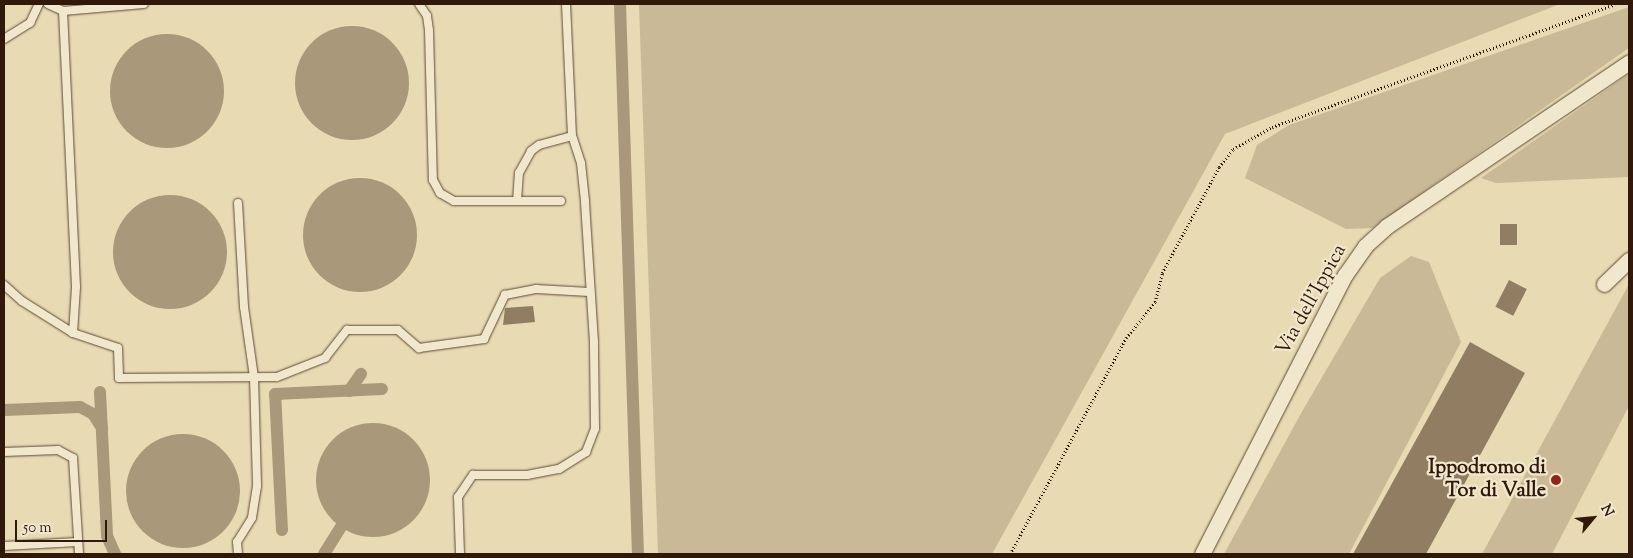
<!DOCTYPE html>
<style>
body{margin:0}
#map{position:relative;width:1633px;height:558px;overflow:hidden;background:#e8dab2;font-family:"Sorts Mill Goudy",serif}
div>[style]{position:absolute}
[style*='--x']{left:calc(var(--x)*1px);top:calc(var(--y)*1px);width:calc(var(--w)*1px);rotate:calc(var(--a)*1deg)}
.green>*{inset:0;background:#c9b996}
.water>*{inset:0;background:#a99879}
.round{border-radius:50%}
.canal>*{height:12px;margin:-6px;padding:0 6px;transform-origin:6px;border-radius:6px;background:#a99879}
.building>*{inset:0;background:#907d62;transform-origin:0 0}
.path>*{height:2.5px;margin-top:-1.25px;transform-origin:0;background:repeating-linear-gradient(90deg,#30190b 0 1px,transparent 0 3.5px)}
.roads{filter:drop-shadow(0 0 1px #5e4935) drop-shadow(0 0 1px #5e4935)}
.service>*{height:8px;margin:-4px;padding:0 4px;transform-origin:4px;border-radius:4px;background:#f0e7cd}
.minor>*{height:15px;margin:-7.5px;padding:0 7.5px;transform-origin:7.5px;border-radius:7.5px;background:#f0e7cd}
.dots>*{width:14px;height:14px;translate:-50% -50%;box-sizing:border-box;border:2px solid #f0e7cd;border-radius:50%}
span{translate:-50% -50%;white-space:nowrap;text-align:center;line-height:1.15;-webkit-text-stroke:4.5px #f0e7cd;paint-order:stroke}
.street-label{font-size:20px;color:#30190b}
.poi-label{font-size:20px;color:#30190b;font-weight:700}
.right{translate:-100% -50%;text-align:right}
.frame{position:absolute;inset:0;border:5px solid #30190b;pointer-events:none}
.north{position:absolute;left:1568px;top:493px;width:50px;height:50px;-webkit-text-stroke:4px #f0e7cd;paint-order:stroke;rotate:62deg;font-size:14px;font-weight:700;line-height:20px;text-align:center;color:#30190b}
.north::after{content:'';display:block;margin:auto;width:18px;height:22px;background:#30190b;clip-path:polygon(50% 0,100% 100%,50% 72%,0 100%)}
.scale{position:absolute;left:15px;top:520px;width:92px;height:22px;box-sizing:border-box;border:2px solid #30190b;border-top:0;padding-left:6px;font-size:15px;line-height:18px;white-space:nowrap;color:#30190b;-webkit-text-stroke:4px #f0e7cd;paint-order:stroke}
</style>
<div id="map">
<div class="green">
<div style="clip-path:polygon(639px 4px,1560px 4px,1225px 134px,992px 554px,658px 554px)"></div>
<div style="clip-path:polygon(1629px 7px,1629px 48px,1372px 228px,1346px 229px,1245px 178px,1257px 145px,1289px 125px)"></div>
<div style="clip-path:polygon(1629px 74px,1629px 177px,1496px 183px,1481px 178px)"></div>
<div style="clip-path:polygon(1411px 256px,1429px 262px,1461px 342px,1349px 554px,1224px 554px,1304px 408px,1380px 278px)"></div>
<div style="clip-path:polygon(1629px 284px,1629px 406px,1552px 554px,1482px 554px)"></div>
</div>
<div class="water">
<div class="round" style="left:295px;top:26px;width:114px;height:114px"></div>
<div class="round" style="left:110px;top:34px;width:114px;height:114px"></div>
<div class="round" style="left:303px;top:178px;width:114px;height:114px"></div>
<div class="round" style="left:113px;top:195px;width:114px;height:114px"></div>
<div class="round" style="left:316px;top:423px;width:114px;height:114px"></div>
<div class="round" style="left:126px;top:434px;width:114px;height:114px"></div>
</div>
<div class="canal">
<div style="--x:620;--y:4;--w:550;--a:88.13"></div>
<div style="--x:349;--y:391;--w:21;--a:-55"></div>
<div style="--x:100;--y:392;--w:144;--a:87.2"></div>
<div style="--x:107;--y:536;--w:20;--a:66"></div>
<div style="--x:4;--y:410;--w:76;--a:-2.3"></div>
<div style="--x:80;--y:407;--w:15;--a:28"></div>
<div style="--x:93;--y:414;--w:17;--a:57"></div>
<div style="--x:282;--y:530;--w:136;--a:-92.9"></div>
<div style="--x:275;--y:394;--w:107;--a:-2.7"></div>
<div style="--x:324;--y:554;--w:32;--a:-58"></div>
</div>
<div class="building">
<div style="left:1500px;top:224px;width:17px;height:21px"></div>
<div style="left:1509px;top:280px;width:20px;height:30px;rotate:27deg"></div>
<div style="clip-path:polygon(533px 306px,535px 322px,503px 325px,505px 308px)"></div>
<div style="clip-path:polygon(1470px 342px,1525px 373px,1426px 554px,1353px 554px)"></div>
</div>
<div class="path">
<div style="--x:1010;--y:554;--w:245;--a:-61.8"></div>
<div style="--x:1126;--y:338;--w:46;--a:-51.1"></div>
<div style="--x:1155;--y:302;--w:30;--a:-76"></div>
<div style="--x:1162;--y:273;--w:120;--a:-61.7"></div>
<div style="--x:1219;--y:167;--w:23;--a:-52"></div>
<div style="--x:1233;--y:149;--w:45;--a:-29.4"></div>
<div style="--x:1272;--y:127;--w:364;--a:-19.7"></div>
</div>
<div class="roads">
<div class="service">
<div style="--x:48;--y:4;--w:17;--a:25"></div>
<div style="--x:63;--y:11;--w:276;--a:87.3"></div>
<div style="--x:76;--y:287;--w:46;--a:93.7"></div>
<div style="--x:419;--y:4;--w:14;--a:56"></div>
<div style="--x:427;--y:16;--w:15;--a:82"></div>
<div style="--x:429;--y:31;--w:149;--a:88.5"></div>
<div style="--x:433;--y:180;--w:15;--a:62"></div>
<div style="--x:440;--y:193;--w:16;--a:30"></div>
<div style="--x:454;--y:201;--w:107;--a:0"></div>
<div style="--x:63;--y:11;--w:81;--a:-4.9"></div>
<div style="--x:4;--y:39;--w:31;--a:-32"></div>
<div style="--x:30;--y:23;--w:21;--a:-65"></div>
<div style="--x:517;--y:201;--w:28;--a:-86"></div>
<div style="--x:519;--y:173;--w:25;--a:-61"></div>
<div style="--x:531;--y:151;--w:10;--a:-37"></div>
<div style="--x:539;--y:145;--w:34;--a:-15"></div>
<div style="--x:238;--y:203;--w:104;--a:86.7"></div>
<div style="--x:244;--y:307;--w:71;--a:81.9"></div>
<div style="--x:254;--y:377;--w:109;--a:88.4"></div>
<div style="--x:257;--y:486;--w:32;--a:99"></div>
<div style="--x:252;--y:518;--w:28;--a:122"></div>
<div style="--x:237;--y:542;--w:12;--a:85"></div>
<div style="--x:4;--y:285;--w:24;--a:42"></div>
<div style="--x:22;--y:301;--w:60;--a:32.1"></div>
<div style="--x:73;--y:333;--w:47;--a:18.4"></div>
<div style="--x:118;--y:348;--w:30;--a:88"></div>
<div style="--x:119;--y:378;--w:158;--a:-0.4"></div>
<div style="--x:277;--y:377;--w:52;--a:-21.6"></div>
<div style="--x:325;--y:358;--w:36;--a:-52"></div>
<div style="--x:347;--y:330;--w:51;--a:0"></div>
<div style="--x:398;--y:330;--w:28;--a:41"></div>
<div style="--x:419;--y:348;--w:66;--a:-7.9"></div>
<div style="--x:484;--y:339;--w:49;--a:-64.5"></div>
<div style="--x:505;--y:295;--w:32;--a:-11"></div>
<div style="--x:536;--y:289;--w:53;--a:3.2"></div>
<div style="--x:4;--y:452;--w:54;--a:-2.1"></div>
<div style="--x:58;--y:450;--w:17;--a:28"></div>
<div style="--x:73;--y:458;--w:96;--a:86.4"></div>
<div style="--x:4;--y:546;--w:74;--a:-3.1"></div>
<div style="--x:460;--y:554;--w:57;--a:-92"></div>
<div style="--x:458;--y:497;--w:27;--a:-56"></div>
<div style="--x:473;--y:475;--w:54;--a:0"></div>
<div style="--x:527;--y:475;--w:33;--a:-11"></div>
<div style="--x:559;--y:469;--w:32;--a:-32"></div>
<div style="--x:586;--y:452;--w:25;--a:-69"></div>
<div style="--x:595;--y:429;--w:87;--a:-90.7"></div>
<div style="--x:594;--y:342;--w:141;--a:-93.7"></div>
<div style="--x:585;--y:201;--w:38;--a:-96"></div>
<div style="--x:581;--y:163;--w:28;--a:-108"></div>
<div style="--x:572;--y:136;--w:132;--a:-92.6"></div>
</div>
<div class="minor">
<div style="--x:1604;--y:284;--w:35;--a:-44"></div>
<div style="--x:1202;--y:554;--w:314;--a:-62.9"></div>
<div style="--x:1345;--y:275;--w:35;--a:-55"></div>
<div style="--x:1365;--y:246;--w:30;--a:-42"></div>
<div style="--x:1387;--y:226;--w:292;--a:-34.1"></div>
</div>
</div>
<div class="dots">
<div style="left:1556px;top:480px;background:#8f2418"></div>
</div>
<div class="street-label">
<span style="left:1312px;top:300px;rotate:-61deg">Via dell'Ippica</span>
</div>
<div class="poi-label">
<span class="right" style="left:1546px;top:480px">Ippodromo di<br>Tor di Valle</span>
</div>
<div class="frame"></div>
<div class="north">N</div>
<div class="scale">50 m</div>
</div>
